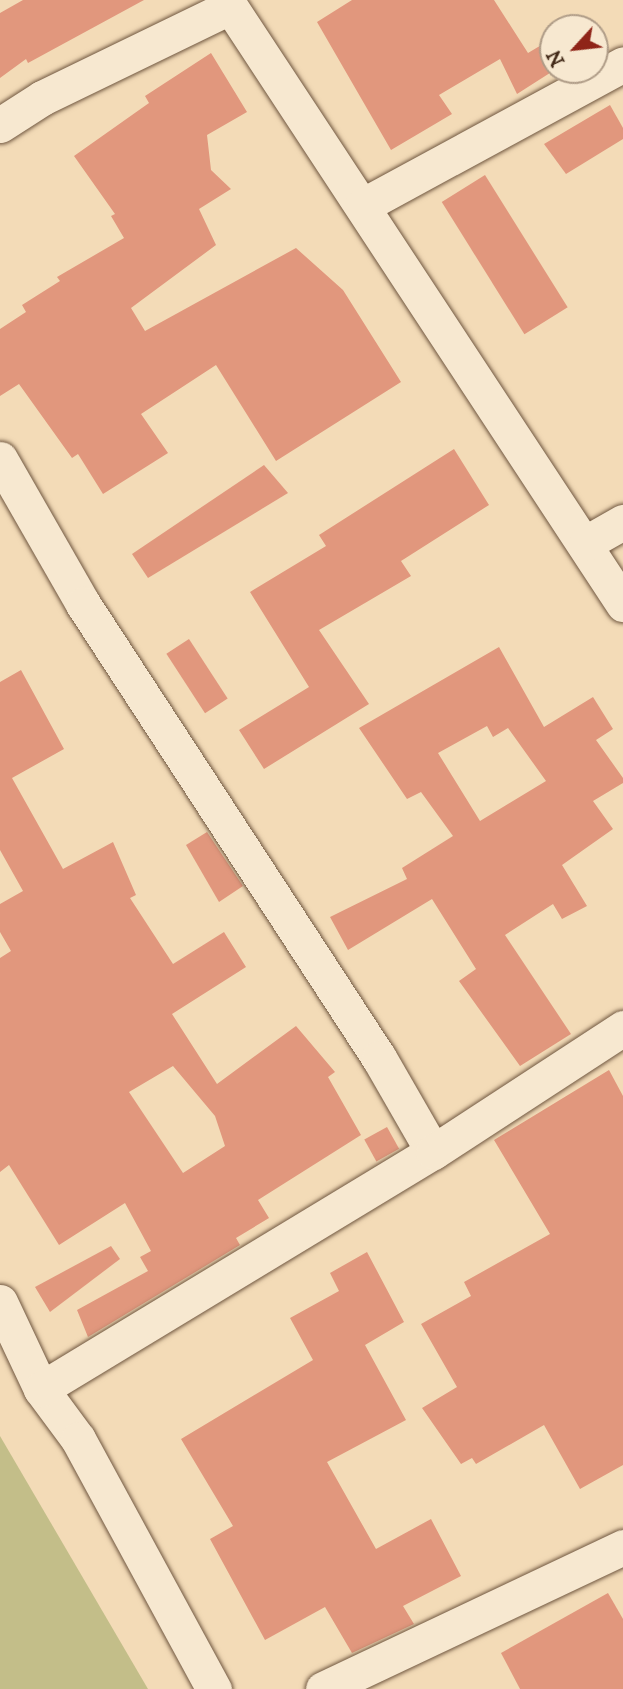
<!DOCTYPE html>
<style>
body{margin:0}
#map{position:relative;width:623px;height:1689px;overflow:hidden;background:#f3dbb7;font-family:"IM FELL DW Pica",serif}
div>[style]{position:absolute}
[style*='--x']{left:calc(var(--x)*1px);top:calc(var(--y)*1px);width:calc(var(--w)*1px);rotate:calc(var(--a)*1deg)}
.green>*{inset:0;background:#c3be89}
.building>*{inset:0;background:#e1977d;transform-origin:0 0}
.roads{filter:drop-shadow(0 0 2px #705740) drop-shadow(0 0 2px #705740)}
.minor>*{height:35px;margin:-17.5px;padding:0 17.5px;transform-origin:17.5px;border-radius:17.5px;background:#f7e8d0}
span{translate:-50% -50%;white-space:nowrap;text-align:center;line-height:1.15;-webkit-text-stroke:5px #f7e8d0;paint-order:stroke}
.north{position:absolute;left:539px;top:14px;width:70px;height:70px;box-sizing:border-box;background:#f7e8d0;border:2px solid #af9c87;border-radius:50%;rotate:243deg;font-size:19px;font-weight:700;line-height:28px;text-align:center;color:#442b19}
.north::after{content:'';display:block;margin:auto;width:24px;height:32px;background:#8f2418;clip-path:polygon(50% 0,100% 100%,50% 72%,0 100%)}
</style>
<div id="map">
<div class="green">
<div style="clip-path:polygon(0 1436px,148px 1689px,0 1689px)"></div>
</div>
<div class="building">
<div style="clip-path:polygon(23px 0,144px 0,28px 63px,26px 59px,0 78px,0 13px)"></div>
<div style="clip-path:polygon(352px 0,494px 0,528px 53px,553px 38px,553px 71px,517px 94px,500px 59px,439px 95px,452px 114px,391px 150px,317px 22px)"></div>
<div style="clip-path:polygon(211px 53px,247px 112px,207px 135px,211px 170px,231px 189px,199px 209px,216px 245px,131px 308px,145px 331px,296px 248px,343px 290px,401px 382px,276px 461px,216px 365px,141px 414px,168px 453px,103px 494px,78px 454px,72px 458px,19px 384px,0 396px,0 329px,26px 312px,22px 305px,60px 281px,57px 277px,124px 238px,111px 216px,115px 214px,74px 156px,149px 103px,145px 96px)"></div>
<div style="clip-path:polygon(610px 105px,623px 128px,623px 139px,566px 174px,544px 144px)"></div>
<div style="left:485px;top:175px;width:156px;height:51px;rotate:58deg"></div>
<div style="clip-path:polygon(454px 449px,489px 505px,401px 561px,411px 576px,319px 630px,369px 704px,264px 769px,239px 730px,309px 687px,250px 592px,326px 546px,319px 535px)"></div>
<div style="clip-path:polygon(264px 465px,288px 493px,148px 578px,132px 554px)"></div>
<div style="left:189px;top:639px;width:71px;height:27px;rotate:57deg"></div>
<div style="clip-path:polygon(evenodd,499px 647px,544px 727px,593px 697px,613px 729px,596px 740px,623px 778px,623px 783px,593px 801px,613px 829px,562px 865px,587px 906px,562px 919px,553px 904px,505px 935px,571px 1034px,520px 1066px,459px 981px,476px 969px,432px 899px,348px 950px,330px 917px,407px 879px,402px 868px,453px 836px,421px 792px,407px 799px,359px 728px,499px 647px,487px 726px,493px 737px,508px 728px,546px 781px,480px 821px,438px 753px,487px 726px)"></div>
<div style="clip-path:polygon(evenodd,21px 670px,64px 749px,12px 778px,63px 869px,113px 842px,136px 895px,130px 898px,173px 964px,224px 932px,246px 967px,172px 1014px,217px 1084px,296px 1026px,335px 1072px,328px 1077px,361px 1135px,258px 1200px,269px 1218px,236px 1238px,240px 1245px,88px 1337px,77px 1310px,148px 1271px,140px 1257px,151px 1251px,125px 1203px,59px 1245px,9px 1165px,0 1172px,0 958px,11px 951px,0 932px,0 904px,23px 891px,0 850px,0 682px,21px 670px,173px 1066px,215px 1116px,225px 1146px,183px 1173px,129px 1092px,173px 1066px)"></div>
<div style="clip-path:polygon(207px 832px,243px 886px,219px 902px,186px 845px)"></div>
<div style="clip-path:polygon(609px 1070px,623px 1096px,623px 1465px,580px 1489px,544px 1425px,476px 1464px,472px 1458px,461px 1464px,422px 1408px,457px 1387px,421px 1324px,471px 1296px,464px 1282px,550px 1234px,494px 1140px)"></div>
<div style="left:387px;top:1127px;width:25px;height:26px;rotate:61deg"></div>
<div style="clip-path:polygon(111px 1246px,120px 1259px,50px 1312px,35px 1287px)"></div>
<div style="clip-path:polygon(367px 1252px,404px 1322px,365px 1345px,406px 1420px,327px 1462px,376px 1549px,431px 1519px,461px 1576px,403px 1606px,414px 1624px,352px 1653px,325px 1607px,265px 1640px,210px 1539px,233px 1526px,181px 1439px,313px 1360px,290px 1318px,339px 1291px,330px 1273px)"></div>
<div style="clip-path:polygon(608px 1593px,623px 1619px,623px 1689px,520px 1689px,501px 1653px)"></div>
</div>
<div class="roads">
<div class="minor">
<div style="--x:226;--y:0;--w:723;--a:56.68"></div>
<div style="--x:0;--y:125;--w:50;--a:-32.7"></div>
<div style="--x:42;--y:98;--w:208;--a:-25.9"></div>
<div style="--x:362;--y:206;--w:297;--a:-28.5"></div>
<div style="--x:0;--y:459;--w:167;--a:60.2"></div>
<div style="--x:83;--y:604;--w:542;--a:56.9"></div>
<div style="--x:379;--y:1058;--w:108;--a:60.1"></div>
<div style="--x:586;--y:543;--w:43;--a:-29.6"></div>
<div style="--x:0;--y:1302;--w:96;--a:64.8"></div>
<div style="--x:41;--y:1389;--w:62;--a:53.5"></div>
<div style="--x:78;--y:1439;--w:285;--a:61.5"></div>
<div style="--x:41;--y:1389;--w:458;--a:-31.2"></div>
<div style="--x:433;--y:1152;--w:227;--a:-33.1"></div>
<div style="--x:323;--y:1689;--w:332;--a:-25.3"></div>
</div>
</div>
<div class="north">N</div>
</div>
